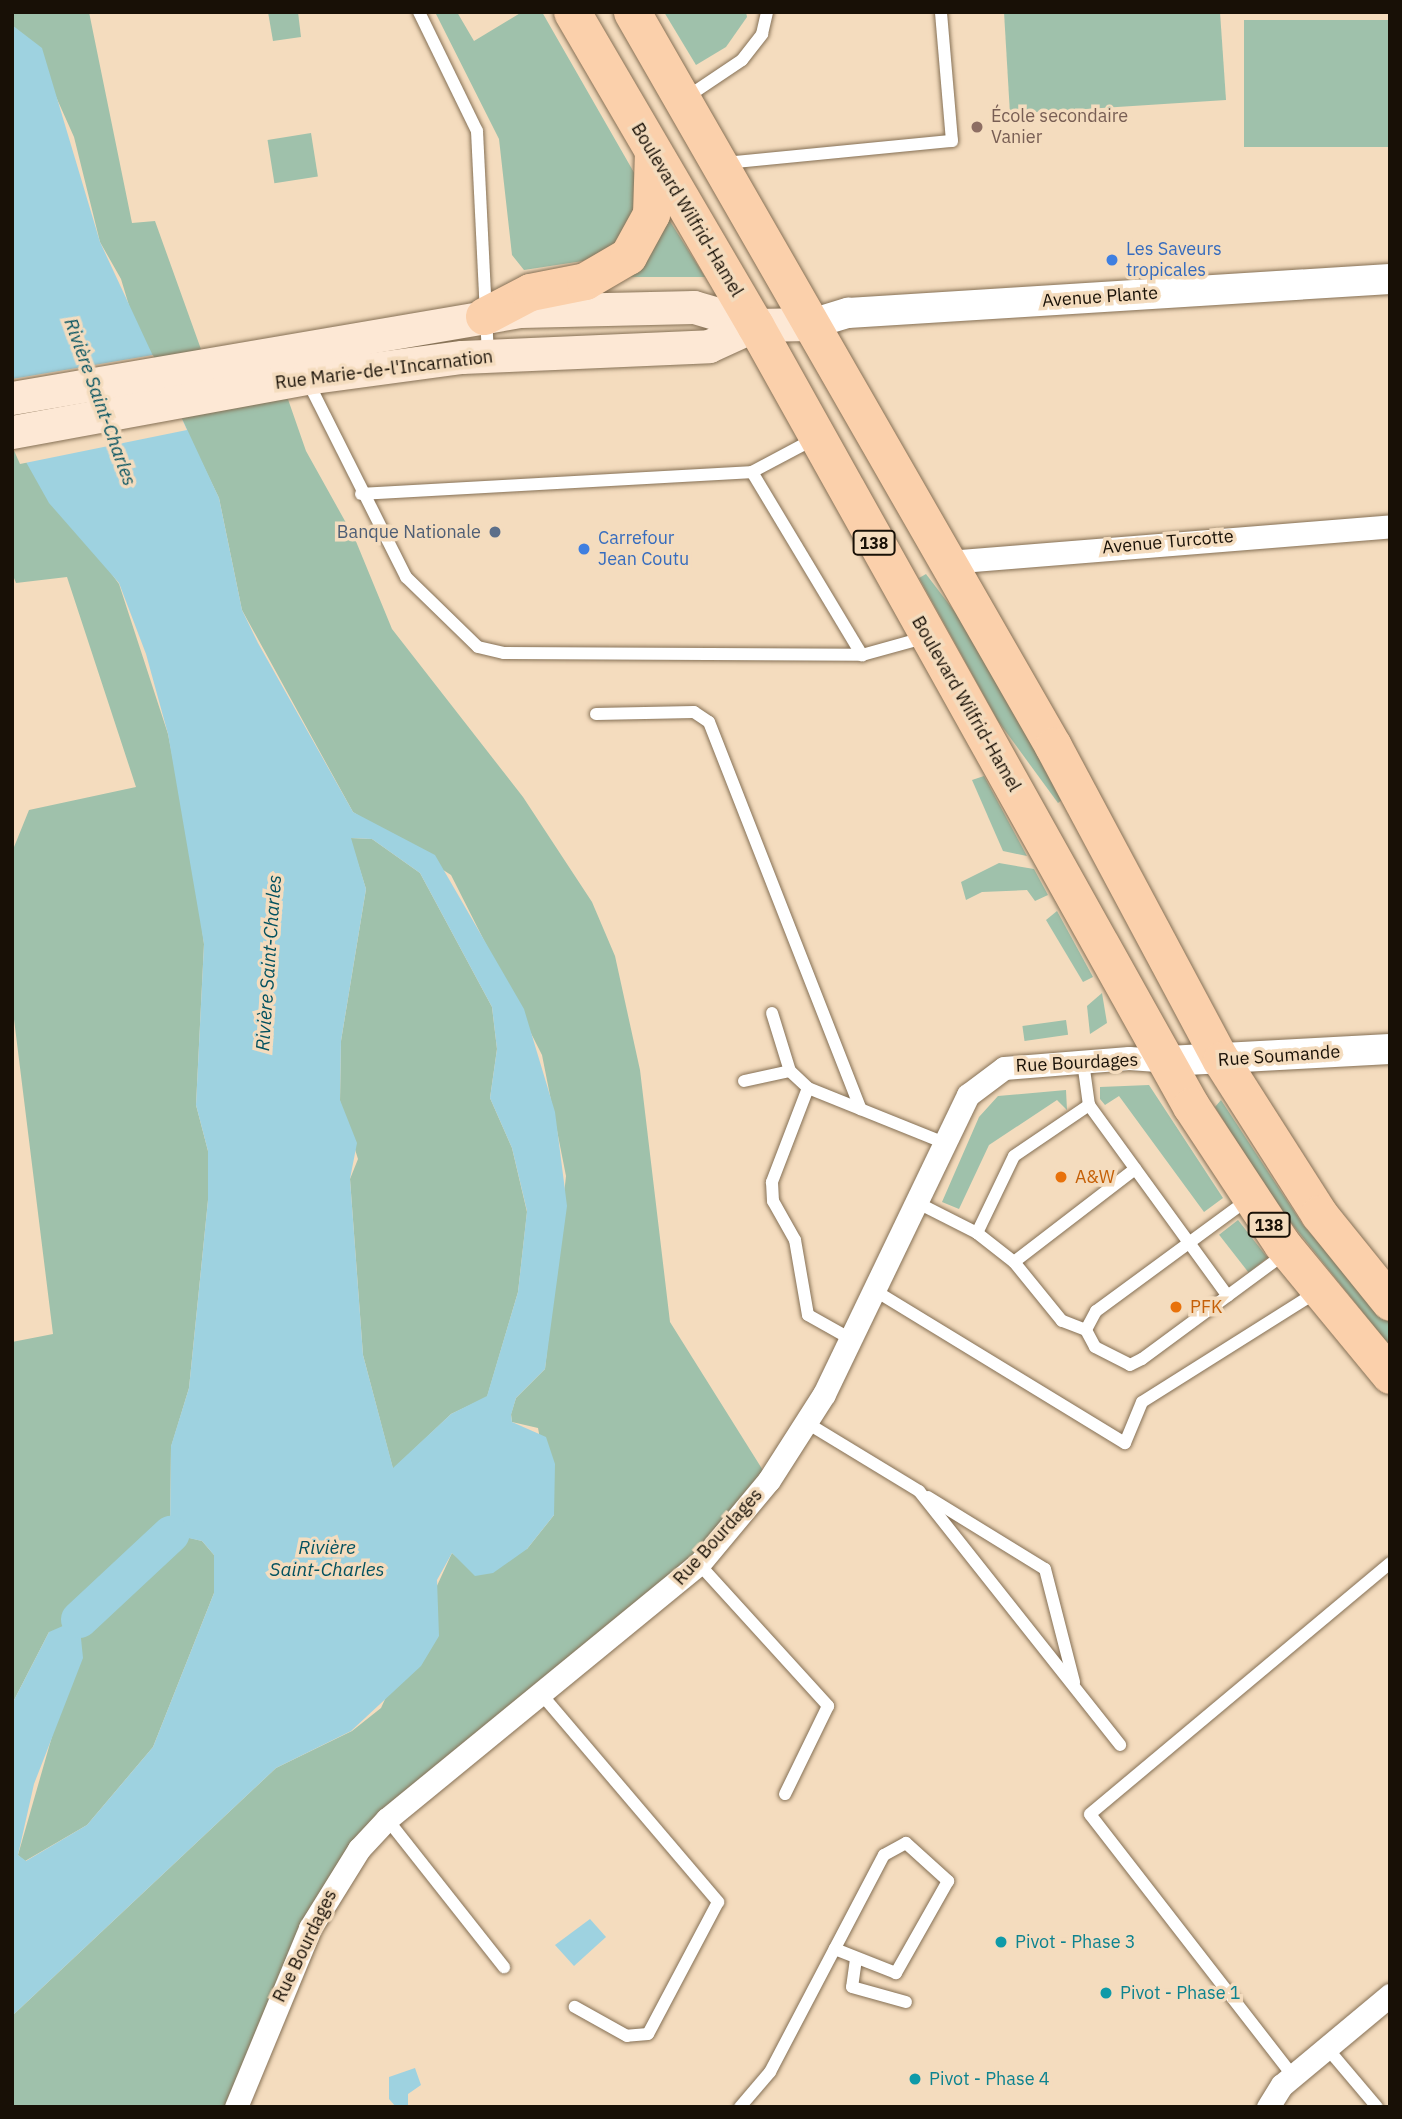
<!DOCTYPE html>
<meta charset="utf-8">
<style>
body{margin:0}
#map{position:relative;width:1402px;height:2119px;overflow:hidden;background:#f4dcbe;font-family:"IBM Plex Sans",sans-serif}
div>[style]{position:absolute}
[style*='--x']{left:calc(var(--x)*1px);top:calc(var(--y)*1px);width:calc(var(--w)*1px);rotate:calc(var(--a)*1deg)}
.green>*{inset:0;background:#9fc1ab;transform-origin:0 0}
.water>*{inset:0;background:#9ed2e0}
.pier>*{inset:0;background:#f4dcbe}
.river>*{height:37px;margin:-18.5px;padding:0 18.5px;transform-origin:18.5px;border-radius:18.5px;background:#9ed2e0}
.roads{filter:drop-shadow(0 0 2px #857055) drop-shadow(0 0 2px #857055)}
.service>*{height:12px;margin:-6px;padding:0 6px;transform-origin:6px;border-radius:6px;background:#fff}
.minor>*{height:23px;margin:-11.5px;padding:0 11.5px;transform-origin:11.5px;border-radius:11.5px;background:#fff}
.tertiary>*{height:30px;margin:-15px;padding:0 15px;transform-origin:15px;border-radius:15px;background:#fff}
.secondary>*{height:33px;margin:-16.5px;padding:0 16.5px;transform-origin:16.5px;border-radius:16.5px;background:#fde8d5}
.primary>*{height:37px;margin:-18.5px;padding:0 18.5px;transform-origin:18.5px;border-radius:18.5px;background:#fbd0ab}
.dots>*{width:19px;height:19px;translate:-50% -50%;box-sizing:border-box;border:4px solid #f4dcbe;border-radius:50%}
span{translate:-50% -50%;white-space:nowrap;text-align:center;line-height:1.15;-webkit-text-stroke:7px #f4dcbe;paint-order:stroke}
.shield-label span{padding:2px 5px;background:#f4dcbe;border:2px solid;border-radius:5px;-webkit-text-stroke-width:0}
.shield-label{font-size:16px;color:#181006;font-weight:700}
.education-label{font-size:18px;color:#785e54}
.left{translate:0 -50%;text-align:left}
.street-label{font-size:18px;color:#181006}
.shop-label{font-size:18px;color:#366cbe}
.service-label{font-size:18px;color:#4e5e75}
.right{translate:-100% -50%;text-align:right}
.food-label{font-size:18px;color:#c56008}
.culture-label{font-size:18px;color:#0d838f}
.water-label{font-size:19px;color:#03515f;font-style:italic}
.frame{position:absolute;inset:0;border:14px solid #181006;pointer-events:none}
</style>
<div id="map">
<div class="green">
<div style="clip-path:polygon(12px 12px,89px 12px,132px 223px,155px 221px,207px 366px,282px 382px,306px 451px,355px 539px,392px 629px,523px 797px,592px 902px,615px 956px,640px 1070px,670px 1322px,769px 1480px,724px 1536px,359px 1849px,236px 2107px,12px 2107px,12px 2016px,276px 1768px,352px 1731px,381px 1708px,452px 1553px,460px 1560px,527px 1549px,554px 1515px,538px 1428px,512px 1422px,511px 1414px,516px 1398px,545px 1369px,566px 1176px,542px 1055px,451px 875px,353px 812px,242px 610px,219px 498px,134px 322px,121px 279px,100px 242px,74px 137px,32px 43px,12px 25px)"></div>
<div style="clip-path:polygon(268px 12px,298px 12px,301px 37px,273px 41px)"></div>
<div style="clip-path:polygon(435px 12px,457px 12px,474px 41px,522px 12px,542px 12px,636px 176px,635px 213px,615px 245px,583px 261px,524px 270px,512px 255px,499px 139px)"></div>
<div style="clip-path:polygon(664px 12px,746px 12px,747px 17px,726px 47px,696px 65px)"></div>
<div style="clip-path:polygon(1004px 12px,1220px 12px,1226px 100px,1010px 114px)"></div>
<div style="left:1390px;top:20px;width:127px;height:146px;rotate:90deg"></div>
<div style="left:311px;top:133px;width:44px;height:44px;rotate:81deg"></div>
<div style="clip-path:polygon(668px 218px,705px 277px,608px 277px)"></div>
<div style="clip-path:polygon(12px 437px,119px 584px,168px 734px,193px 859px,204px 944px,196px 1105px,208px 1151px,208px 1200px,189px 1388px,171px 1447px,170px 1533px,202px 1541px,214px 1555px,214px 1593px,153px 1747px,87px 1825px,25px 1861px,18px 1855px,55px 1726px,49px 1632px,12px 1704px,12px 1342px,53px 1334px,12px 1003px,12px 852px,29px 810px,136px 787px,67px 577px,16px 583px,12px 573px)"></div>
<div style="clip-path:polygon(926px 574px,977px 641px,1066px 797px,1058px 803px,998px 721px,919px 578px)"></div>
<div style="clip-path:polygon(984px 776px,1027px 856px,1003px 851px,972px 780px)"></div>
<div style="clip-path:polygon(350px 838px,372px 839px,420px 873px,492px 1007px,497px 1049px,490px 1098px,512px 1148px,527px 1212px,518px 1292px,487px 1397px,451px 1414px,393px 1469px,363px 1355px,350px 1179px,358px 1159px,340px 1101px,341px 1041px,366px 889px)"></div>
<div style="clip-path:polygon(999px 863px,1034px 869px,1048px 895px,1035px 901px,1027px 890px,982px 892px,966px 900px,961px 882px)"></div>
<div style="clip-path:polygon(1057px 911px,1093px 977px,1083px 982px,1046px 920px)"></div>
<div style="clip-path:polygon(1102px 993px,1107px 1023px,1090px 1034px,1087px 1006px)"></div>
<div style="left:1066px;top:1020px;width:15px;height:44px;rotate:82deg"></div>
<div style="clip-path:polygon(1149px 1085px,1223px 1198px,1204px 1212px,1119px 1096px,1105px 1105px,1100px 1099px,1100px 1087px)"></div>
<div style="clip-path:polygon(1066px 1090px,1067px 1110px,1057px 1100px,989px 1145px,959px 1209px,942px 1202px,979px 1117px,998px 1096px)"></div>
<div style="clip-path:polygon(1221px 1100px,1303px 1225px,1390px 1324px,1390px 1346px,1276px 1204px,1215px 1107px)"></div>
<div style="left:1238px;top:1220px;width:48px;height:24px;rotate:52deg"></div>
</div>
<div class="water">
<div style="clip-path:polygon(evenodd,12px 25px,42px 48px,100px 242px,219px 498px,242px 610px,258px 643px,353px 812px,435px 855px,524px 1009px,555px 1112px,567px 1206px,545px 1369px,516px 1398px,511px 1415px,512px 1422px,546px 1437px,555px 1464px,554px 1515px,527px 1549px,493px 1573px,475px 1576px,452px 1553px,437px 1580px,439px 1636px,421px 1666px,351px 1731px,276px 1768px,12px 2016px,12px 1704px,49px 1632px,79px 1619px,83px 1658px,34px 1784px,18px 1855px,26px 1861px,87px 1825px,153px 1747px,214px 1593px,214px 1555px,202px 1541px,170px 1534px,171px 1446px,189px 1388px,208px 1200px,208px 1151px,196px 1105px,204px 944px,168px 734px,146px 654px,119px 583px,49px 503px,12px 437px,12px 25px,351px 838px,372px 839px,420px 873px,492px 1007px,497px 1049px,490px 1098px,512px 1148px,527px 1211px,518px 1292px,487px 1396px,451px 1414px,393px 1468px,363px 1355px,350px 1179px,357px 1143px,340px 1100px,341px 1041px,366px 889px,351px 838px)"></div>
<div style="clip-path:polygon(590px 1919px,606px 1937px,574px 1966px,555px 1945px)"></div>
<div style="clip-path:polygon(415px 2068px,421px 2085px,408px 2094px,408px 2107px,396px 2107px,389px 2099px,389px 2077px)"></div>
</div>
<div class="pier">
<div style="clip-path:polygon(153px 355px,187px 430px,20px 464px,12px 446px,12px 379px)"></div>
</div>
<div class="river">
<div style="--x:79;--y:1619;--w:125;--a:-43"></div>
</div>
<div class="roads">
<div class="service">
<div style="--x:419;--y:12;--w:132;--a:64"></div>
<div style="--x:477;--y:131;--w:224;--a:87.2"></div>
<div style="--x:684;--y:99;--w:70;--a:-33.9"></div>
<div style="--x:742;--y:60;--w:33;--a:-52"></div>
<div style="--x:762;--y:34;--w:23;--a:-77"></div>
<div style="--x:726;--y:163;--w:227;--a:-5.6"></div>
<div style="--x:952;--y:141;--w:129;--a:-94.9"></div>
<div style="--x:306;--y:378;--w:223;--a:63.3"></div>
<div style="--x:406;--y:577;--w:100;--a:44.2"></div>
<div style="--x:478;--y:647;--w:27;--a:13"></div>
<div style="--x:504;--y:653;--w:358;--a:0.3"></div>
<div style="--x:862;--y:655;--w:67;--a:-15.5"></div>
<div style="--x:752;--y:472;--w:214;--a:59"></div>
<div style="--x:361;--y:494;--w:392;--a:-3.2"></div>
<div style="--x:752;--y:472;--w:72;--a:-28"></div>
<div style="--x:596;--y:714;--w:98;--a:-1.2"></div>
<div style="--x:694;--y:712;--w:18;--a:34"></div>
<div style="--x:709;--y:722;--w:416;--a:68.6"></div>
<div style="--x:772;--y:1013;--w:61;--a:72.8"></div>
<div style="--x:1083;--y:1062;--w:43;--a:82.1"></div>
<div style="--x:1089;--y:1105;--w:236;--a:54"></div>
<div style="--x:744;--y:1081;--w:47;--a:-12.3"></div>
<div style="--x:790;--y:1071;--w:25;--a:43"></div>
<div style="--x:808;--y:1088;--w:101;--a:111"></div>
<div style="--x:772;--y:1182;--w:19;--a:87"></div>
<div style="--x:773;--y:1201;--w:45;--a:60.6"></div>
<div style="--x:795;--y:1240;--w:76;--a:80.2"></div>
<div style="--x:808;--y:1315;--w:49;--a:29.2"></div>
<div style="--x:808;--y:1088;--w:144;--a:21.9"></div>
<div style="--x:1250;--y:1198;--w:191;--a:143.7"></div>
<div style="--x:1096;--y:1311;--w:21;--a:118"></div>
<div style="--x:1086;--y:1330;--w:19;--a:62"></div>
<div style="--x:1095;--y:1347;--w:39;--a:27"></div>
<div style="--x:1130;--y:1365;--w:13;--a:-27"></div>
<div style="--x:1142;--y:1359;--w:179;--a:-36.4"></div>
<div style="--x:916;--y:1202;--w:68;--a:26.9"></div>
<div style="--x:1014;--y:1262;--w:153;--a:-37.5"></div>
<div style="--x:874;--y:1290;--w:294;--a:31.4"></div>
<div style="--x:1125;--y:1443;--w:44;--a:-67.5"></div>
<div style="--x:1142;--y:1402;--w:208;--a:-32.2"></div>
<div style="--x:1086;--y:1330;--w:26;--a:-159"></div>
<div style="--x:1062;--y:1321;--w:76;--a:-129.1"></div>
<div style="--x:1014;--y:1262;--w:47;--a:-141.9"></div>
<div style="--x:977;--y:1233;--w:85;--a:-64.3"></div>
<div style="--x:1014;--y:1156;--w:91;--a:-34.2"></div>
<div style="--x:807;--y:1423;--w:131;--a:31.3"></div>
<div style="--x:919;--y:1491;--w:324;--a:51.6"></div>
<div style="--x:928;--y:1497;--w:137;--a:31.6"></div>
<div style="--x:1045;--y:1569;--w:117;--a:75.6"></div>
<div style="--x:699;--y:1564;--w:192;--a:47.7"></div>
<div style="--x:828;--y:1706;--w:98;--a:116"></div>
<div style="--x:542;--y:1695;--w:272;--a:49.6"></div>
<div style="--x:718;--y:1902;--w:149;--a:117.9"></div>
<div style="--x:648;--y:2034;--w:21;--a:175"></div>
<div style="--x:627;--y:2036;--w:60;--a:-150.9"></div>
<div style="--x:387;--y:1819;--w:189;--a:51.7"></div>
<div style="--x:856;--y:1959;--w:28;--a:98"></div>
<div style="--x:852;--y:1987;--w:56;--a:15.5"></div>
<div style="--x:1327;--y:2048;--w:77;--a:49.7"></div>
<div style="--x:1293;--y:2076;--w:331;--a:-127.8"></div>
<div style="--x:1090;--y:1814;--w:391;--a:-39.9"></div>
<div style="--x:740;--y:2107;--w:46;--a:-49.4"></div>
<div style="--x:770;--y:2072;--w:245;--a:-62.3"></div>
<div style="--x:884;--y:1855;--w:25;--a:-29"></div>
<div style="--x:906;--y:1843;--w:57;--a:42.1"></div>
<div style="--x:948;--y:1881;--w:106;--a:119.5"></div>
<div style="--x:896;--y:1973;--w:66;--a:-158.5"></div>
</div>
<div class="minor">
<div style="--x:947;--y:562;--w:444;--a:-4.6"></div>
<div style="--x:236;--y:2107;--w:194;--a:-67.5"></div>
<div style="--x:310;--y:1928;--w:93;--a:-58.2"></div>
<div style="--x:359;--y:1849;--w:41;--a:-47"></div>
<div style="--x:387;--y:1819;--w:403;--a:-39.3"></div>
<div style="--x:699;--y:1564;--w:109;--a:-50.2"></div>
<div style="--x:769;--y:1480;--w:102;--a:-57.4"></div>
<div style="--x:824;--y:1394;--w:332;--a:-64.3"></div>
<div style="--x:968;--y:1095;--w:45;--a:-36.9"></div>
<div style="--x:1004;--y:1068;--w:125;--a:-4.6"></div>
<div style="--x:1129;--y:1058;--w:39;--a:4"></div>
<div style="--x:1268;--y:2107;--w:26;--a:-58"></div>
<div style="--x:1282;--y:2085;--w:141;--a:-39.8"></div>
</div>
<div class="tertiary">
<div style="--x:811;--y:324;--w:39;--a:-17"></div>
<div style="--x:848;--y:313;--w:543;--a:-3.59"></div>
<div style="--x:1168;--y:1061;--w:222;--a:-3.1"></div>
</div>
<div class="secondary">
<div style="--x:12;--y:398;--w:515;--a:-9.72"></div>
<div style="--x:520;--y:311;--w:174;--a:-1.3"></div>
<div style="--x:694;--y:307;--w:64;--a:16.4"></div>
<div style="--x:755;--y:325;--w:56;--a:-1"></div>
<div style="--x:12;--y:432;--w:299;--a:-10.4"></div>
<div style="--x:306;--y:378;--w:157;--a:-7.7"></div>
<div style="--x:462;--y:357;--w:247;--a:-2.5"></div>
<div style="--x:709;--y:346;--w:51;--a:-24.5"></div>
</div>
<div class="primary">
<div style="--x:572;--y:12;--w:363;--a:59.7"></div>
<div style="--x:755;--y:325;--w:894;--a:60.83"></div>
<div style="--x:1191;--y:1106;--w:165;--a:56.6"></div>
<div style="--x:1282;--y:1244;--w:170;--a:50.5"></div>
<div style="--x:632;--y:12;--w:846;--a:60.16"></div>
<div style="--x:1053;--y:746;--w:356;--a:61.9"></div>
<div style="--x:1221;--y:1060;--w:183;--a:57.5"></div>
<div style="--x:1319;--y:1214;--w:113;--a:51.1"></div>
<div style="--x:484;--y:316;--w:52;--a:-27.6"></div>
<div style="--x:530;--y:292;--w:56;--a:-11.3"></div>
<div style="--x:585;--y:281;--w:50;--a:-30.2"></div>
<div style="--x:628;--y:256;--w:48;--a:-61.3"></div>
<div style="--x:651;--y:214;--w:62;--a:-88.2"></div>
</div>
</div>
<div class="dots">
<div style="left:977px;top:127px;background:#8d6e63"></div>
<div style="left:1112px;top:260px;background:#3f7fe0"></div>
<div style="left:495px;top:532px;background:#5c6f8a"></div>
<div style="left:584px;top:549px;background:#3f7fe0"></div>
<div style="left:1061px;top:1177px;background:#e8710a"></div>
<div style="left:1176px;top:1307px;background:#e8710a"></div>
<div style="left:1001px;top:1942px;background:#0f9aa8"></div>
<div style="left:1106px;top:1993px;background:#0f9aa8"></div>
<div style="left:915px;top:2079px;background:#0f9aa8"></div>
</div>
<div class="shield-label">
<span style="left:874px;top:543px">138</span>
<span style="left:1269px;top:1225px">138</span>
</div>
<div class="education-label">
<span class="left" style="left:991px;top:127px">École secondaire<br>Vanier</span>
</div>
<div class="street-label">
<span style="left:687px;top:210px;rotate:59deg">Boulevard Wilfrid-Hamel</span>
<span style="left:1100px;top:297px;rotate:-4deg">Avenue Plante</span>
<span style="left:384px;top:370px;rotate:-7deg">Rue Marie-de-l'Incarnation</span>
<span style="left:1168px;top:542px;rotate:-5deg">Avenue Turcotte</span>
<span style="left:966px;top:704px;rotate:60deg">Boulevard Wilfrid-Hamel</span>
<span style="left:1279px;top:1056px;rotate:-4deg">Rue Soumande</span>
<span style="left:1077px;top:1063px;rotate:-3deg">Rue Bourdages</span>
<span style="left:718px;top:1537px;rotate:-48deg">Rue Bourdages</span>
<span style="left:305px;top:1946px;rotate:-64deg">Rue Bourdages</span>
</div>
<div class="shop-label">
<span class="left" style="left:1126px;top:260px">Les Saveurs<br>tropicales</span>
<span class="left" style="left:598px;top:549px">Carrefour<br>Jean Coutu</span>
</div>
<div class="service-label">
<span class="right" style="left:481px;top:532px">Banque Nationale</span>
</div>
<div class="food-label">
<span class="left" style="left:1075px;top:1177px">A&amp;W</span>
<span class="left" style="left:1190px;top:1307px">PFK</span>
</div>
<div class="culture-label">
<span class="left" style="left:1015px;top:1942px">Pivot - Phase 3</span>
<span class="left" style="left:1120px;top:1993px">Pivot - Phase 1</span>
<span class="left" style="left:929px;top:2079px">Pivot - Phase 4</span>
</div>
<div class="water-label">
<span style="left:100px;top:402px;rotate:70deg">Rivière Saint-Charles</span>
<span style="left:269px;top:963px;rotate:-86deg">Rivière Saint-Charles</span>
<span style="left:327px;top:1559px">Rivière<br>Saint-Charles</span>
</div>
<div class="frame"></div>
</div>
